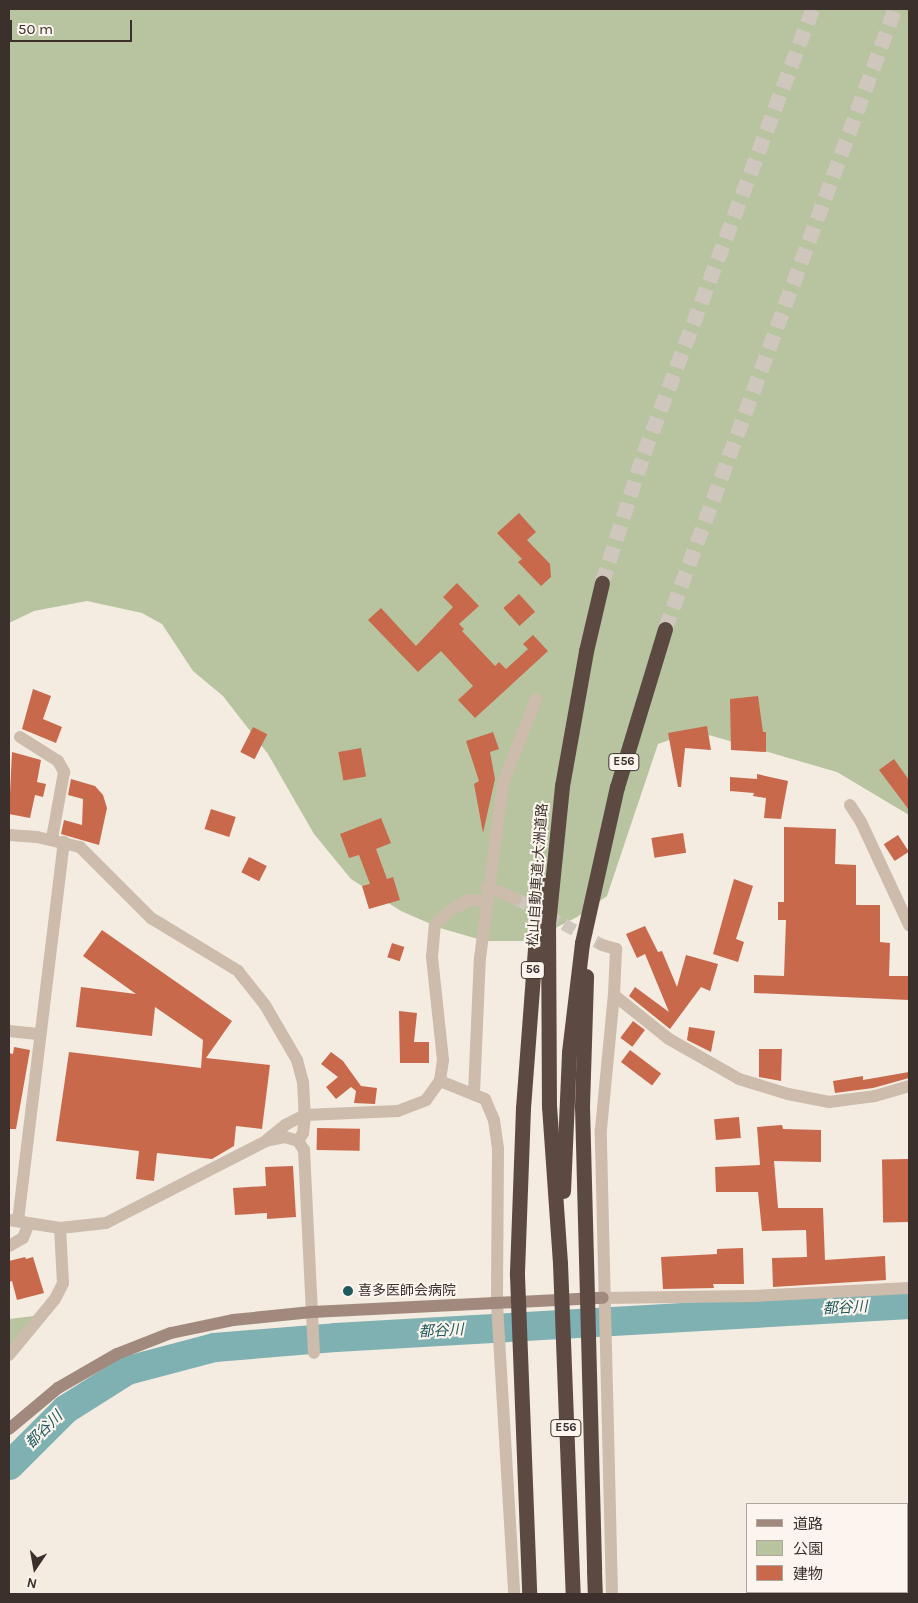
<!DOCTYPE html>
<meta charset="utf-8">
<style>
body{margin:0}
#map{position:relative;width:918px;height:1603px;overflow:hidden;background:#f4ebe1;font-family:Karla,"Noto Sans JP",sans-serif}
div>[style]{position:absolute}
[style*='--x']{left:calc(var(--x)*1px);top:calc(var(--y)*1px);width:calc(var(--w)*1px);rotate:calc(var(--a)*1deg)}
.green>*{inset:0;background:#b8c4a0}
.river>*{height:29px;margin:-14.5px;padding:0 14.5px;transform-origin:14.5px;border-radius:14.5px;background:#7fb0b2}
.building>*{inset:0;background:#c8694b;transform-origin:0 0}
.street-tunnel>*{height:12px;margin-top:-6px;transform-origin:0;background:repeating-linear-gradient(90deg,#cfc6bd 0 12px,transparent 0 18px)}
.highway-tunnel>*{height:15px;margin-top:-7.5px;transform-origin:0;background:repeating-linear-gradient(90deg,#cfc6bd 0 15px,transparent 0 23px)}
.street>*{height:12px;margin:-6px;padding:0 6px;transform-origin:6px;border-radius:6px;background:#cdbbac}
.secondary>*{height:12px;margin:-6px;padding:0 6px;transform-origin:6px;border-radius:6px;background:#a18a7d}
.highway>*{height:15px;margin:-7.5px;padding:0 7.5px;transform-origin:7.5px;border-radius:7.5px;background:#5c4a42}
.highway-bridge>*{height:15px;margin:-7.5px;padding:0 7.5px;transform-origin:7.5px;border-radius:7.5px;background:#5c4a42}
.dots>*{width:14px;height:14px;translate:-50% -50%;box-sizing:border-box;border:2px solid #fbf5ee;border-radius:50%}
span{translate:-50% -50%;white-space:nowrap;text-align:center;line-height:1.15;-webkit-text-stroke:4px #fbf5ee;paint-order:stroke}
.shield-label span{padding:1px 4px;background:#fbf5ee;border:1px solid;border-radius:4px;-webkit-text-stroke-width:0}
.shield-label{font-size:12px;color:#3b302b;font-weight:700}
.street-label{font-size:14px;color:#3b302b}
.poi-label{font-size:14px;color:#3b302b}
.left{translate:0 -50%;text-align:left}
.water-label{font-size:15px;color:#1f5a5e;font-style:italic}
.frame{position:absolute;inset:0;border:10px solid #3b302b;pointer-events:none}
.legend{position:absolute;left:746px;top:1503px;width:162px;height:90px;box-sizing:border-box;background:#fbf5ee;border:1px solid #aea6a0;margin:0;padding:6px 9px;list-style:none;font-size:15px;color:#3b302b}
.legend li{display:flex;align-items:center;gap:10px;height:25px}
.legend b{width:25px;border:1px solid #aea6a0}
.north{position:absolute;left:10px;top:1543px;width:50px;height:50px;-webkit-text-stroke:4px #fbf5ee;paint-order:stroke;rotate:192deg;font-size:14px;font-weight:700;line-height:20px;text-align:center;color:#3b302b}
.north::after{content:'';display:block;margin:auto;width:18px;height:22px;background:#3b302b;clip-path:polygon(50% 0,100% 100%,50% 72%,0 100%)}
.scale{position:absolute;left:10px;top:20px;width:122px;height:22px;box-sizing:border-box;border:2px solid #3b302b;border-top:0;padding-left:6px;font-size:15px;line-height:18px;white-space:nowrap;color:#3b302b;-webkit-text-stroke:4px #fbf5ee;paint-order:stroke}
</style>
<div id="map">
<div class="green">
<div style="clip-path:polygon(9px 9px,909px 9px,909px 815px,837px 772px,695px 731px,658px 744px,607px 896px,577px 917px,530px 941px,485px 941px,440px 928px,401px 911px,351px 879px,314px 834px,268px 754px,223px 696px,193px 671px,162px 624px,142px 613px,87px 601px,34px 611px,9px 623px)"></div>
<div style="clip-path:polygon(34px 1316px,10px 1346px,9px 1345px,9px 1319px)"></div>
</div>
<div class="river">
<div style="--x:9;--y:1465;--w:79;--a:-45"></div>
<div style="--x:65;--y:1409;--w:73;--a:-32.2"></div>
<div style="--x:127;--y:1370;--w:90;--a:-14.8"></div>
<div style="--x:214;--y:1347;--w:121;--a:-4.7"></div>
<div style="--x:335;--y:1337;--w:575;--a:-3.29"></div>
</div>
<div class="building">
<div style="clip-path:polygon(519px 513px,536px 532px,527px 540px,550px 564px,551px 577px,541px 586px,518px 562px,522px 559px,497px 533px)"></div>
<div style="clip-path:polygon(457px 583px,479px 606px,459px 624px,464px 629px,462px 631px,495px 666px,499px 662px,506px 669px,528px 649px,523px 644px,533px 635px,548px 651px,475px 718px,458px 700px,473px 686px,441px 651px,418px 672px,368px 620px,381px 608px,416px 646px,453px 607px,443px 597px)"></div>
<div style="left:519px;top:594px;width:24px;height:21px;rotate:48deg"></div>
<div style="clip-path:polygon(33px 689px,51px 696px,43px 719px,62px 727px,56px 743px,22px 729px)"></div>
<div style="clip-path:polygon(758px 696px,763px 732px,766px 732px,766px 752px,731px 750px,730px 699px)"></div>
<div style="clip-path:polygon(707px 726px,711px 750px,685px 748px,681px 787px,678px 787px,668px 733px)"></div>
<div style="left:253px;top:727px;width:16px;height:28px;rotate:27deg"></div>
<div style="clip-path:polygon(493px 732px,499px 749px,490px 752px,495px 779px,483px 833px,474px 784px,479px 781px,466px 741px)"></div>
<div style="left:361px;top:748px;width:29px;height:23px;rotate:80deg"></div>
<div style="clip-path:polygon(12px 752px,41px 760px,37px 782px,46px 784px,43px 797px,35px 795px,30px 818px,9px 814px)"></div>
<div style="clip-path:polygon(894px 759px,909px 780px,909px 810px,879px 770px)"></div>
<div style="clip-path:polygon(757px 774px,788px 781px,781px 819px,764px 818px,766px 798px,753px 796px,754px 793px,730px 791px,730px 777px,757px 779px)"></div>
<div style="clip-path:polygon(71px 779px,95px 786px,103px 795px,107px 808px,99px 845px,61px 834px,64px 820px,82px 825px,83px 799px,68px 795px)"></div>
<div style="left:211px;top:809px;width:26px;height:21px;rotate:18deg"></div>
<div style="clip-path:polygon(381px 818px,391px 843px,376px 849px,387px 879px,393px 877px,400px 900px,369px 909px,362px 886px,370px 884px,359px 855px,349px 858px,340px 834px)"></div>
<div style="clip-path:polygon(784px 827px,836px 829px,835px 864px,856px 865px,856px 905px,880px 905px,880px 942px,890px 943px,889px 976px,909px 976px,909px 1000px,754px 993px,754px 975px,784px 976px,786px 920px,778px 920px,778px 902px,784px 902px)"></div>
<div style="left:683px;top:833px;width:20px;height:32px;rotate:81deg"></div>
<div style="left:898px;top:835px;width:20px;height:17px;rotate:57deg"></div>
<div style="left:249px;top:857px;width:20px;height:17px;rotate:27deg"></div>
<div style="clip-path:polygon(734px 879px,753px 886px,736px 939px,744px 942px,738px 962px,713px 954px)"></div>
<div style="clip-path:polygon(645px 926px,658px 952px,662px 951px,677px 987px,686px 955px,718px 964px,710px 991px,701px 987px,670px 1029px,629px 996px,635px 987px,669px 1012px,645px 954px,637px 958px,626px 934px)"></div>
<div style="clip-path:polygon(102px 930px,232px 1021px,206px 1058px,270px 1065px,262px 1129px,236px 1126px,234px 1146px,212px 1159px,157px 1153px,154px 1181px,136px 1179px,139px 1151px,56px 1141px,69px 1052px,201px 1068px,203px 1040px,155px 1007px,152px 1036px,76px 1027px,81px 987px,136px 994px,83px 956px)"></div>
<div style="left:392px;top:943px;width:13px;height:15px;rotate:18deg"></div>
<div style="clip-path:polygon(399px 1011px,417px 1013px,414px 1042px,429px 1042px,429px 1063px,400px 1063px)"></div>
<div style="left:633px;top:1021px;width:15px;height:21px;rotate:37deg"></div>
<div style="clip-path:polygon(689px 1027px,715px 1031px,711px 1052px,687px 1040px)"></div>
<div style="clip-path:polygon(14px 1047px,30px 1050px,16px 1129px,9px 1129px,9px 1053px,13px 1054px)"></div>
<div style="clip-path:polygon(759px 1049px,782px 1049px,781px 1081px,759px 1077px)"></div>
<div style="left:630px;top:1050px;width:39px;height:15px;rotate:37deg"></div>
<div style="clip-path:polygon(331px 1052px,343px 1061px,361px 1086px,377px 1088px,375px 1104px,354px 1103px,356px 1091px,351px 1087px,336px 1099px,326px 1087px,338px 1077px,321px 1064px)"></div>
<div style="clip-path:polygon(909px 1072px,909px 1078px,873px 1088px,835px 1093px,833px 1081px,863px 1076px,863px 1080px)"></div>
<div style="left:739px;top:1117px;width:21px;height:25px;rotate:85deg"></div>
<div style="clip-path:polygon(782px 1125px,783px 1129px,821px 1130px,821px 1162px,774px 1161px,778px 1208px,823px 1208px,825px 1260px,885px 1256px,886px 1280px,773px 1287px,772px 1258px,807px 1257px,806px 1230px,762px 1231px,758px 1192px,716px 1192px,715px 1167px,760px 1165px,757px 1127px)"></div>
<div style="left:317px;top:1128px;width:43px;height:22px;rotate:1deg"></div>
<div style="left:908px;top:1159px;width:63px;height:26px;rotate:89deg"></div>
<div style="clip-path:polygon(293px 1166px,296px 1217px,267px 1219px,267px 1213px,235px 1215px,233px 1188px,266px 1186px,265px 1167px)"></div>
<div style="clip-path:polygon(743px 1248px,744px 1284px,713px 1284px,714px 1288px,663px 1289px,661px 1257px,717px 1254px,717px 1249px)"></div>
<div style="clip-path:polygon(25px 1257px,26px 1259px,33px 1257px,44px 1293px,17px 1300px,12px 1281px,9px 1282px,9px 1261px)"></div>
</div>
<div class="street-tunnel">
<div style="--x:516;--y:899;--w:98;--a:28.1"></div>
</div>
<div class="highway-tunnel">
<div style="--x:602;--y:583;--w:137;--a:-72.1"></div>
<div style="--x:644;--y:453;--w:475;--a:-69.2"></div>
<div style="--x:665;--y:629;--w:661;--a:-69.65"></div>
</div>
<div class="street">
<div style="--x:20;--y:737;--w:45;--a:32.3"></div>
<div style="--x:58;--y:761;--w:13;--a:61"></div>
<div style="--x:64;--y:772;--w:68;--a:100.2"></div>
<div style="--x:850;--y:805;--w:20;--a:57"></div>
<div style="--x:861;--y:822;--w:114;--a:65"></div>
<div style="--x:9;--y:835;--w:28;--a:4"></div>
<div style="--x:37;--y:837;--w:44;--a:13.1"></div>
<div style="--x:80;--y:847;--w:100;--a:45"></div>
<div style="--x:151;--y:918;--w:102;--a:31.3"></div>
<div style="--x:238;--y:971;--w:43;--a:51.5"></div>
<div style="--x:265;--y:1005;--w:64;--a:59.8"></div>
<div style="--x:297;--y:1060;--w:23;--a:75"></div>
<div style="--x:303;--y:1082;--w:33;--a:87"></div>
<div style="--x:305;--y:1115;--w:18;--a:96"></div>
<div style="--x:303;--y:1133;--w:9;--a:122"></div>
<div style="--x:487;--y:887;--w:31;--a:22"></div>
<div style="--x:602;--y:945;--w:15;--a:16"></div>
<div style="--x:616;--y:949;--w:46;--a:92.5"></div>
<div style="--x:614;--y:995;--w:70;--a:38.7"></div>
<div style="--x:669;--y:1039;--w:81;--a:29.7"></div>
<div style="--x:739;--y:1079;--w:51;--a:17"></div>
<div style="--x:788;--y:1094;--w:42;--a:11"></div>
<div style="--x:829;--y:1102;--w:46;--a:-7.4"></div>
<div style="--x:875;--y:1096;--w:35;--a:-16"></div>
<div style="--x:9;--y:1031;--w:31;--a:6"></div>
<div style="--x:440;--y:1081;--w:48;--a:21.8"></div>
<div style="--x:485;--y:1099;--w:23;--a:67"></div>
<div style="--x:494;--y:1120;--w:29;--a:82"></div>
<div style="--x:498;--y:1149;--w:155;--a:90.4"></div>
<div style="--x:497;--y:1304;--w:290;--a:86.6"></div>
<div style="--x:474;--y:1093;--w:135;--a:-87.5"></div>
<div style="--x:480;--y:958;--w:177;--a:-82.5"></div>
<div style="--x:503;--y:783;--w:90;--a:-68.6"></div>
<div style="--x:268;--y:1139;--w:22;--a:-39"></div>
<div style="--x:285;--y:1125;--w:22;--a:-27"></div>
<div style="--x:305;--y:1115;--w:93;--a:-2.5"></div>
<div style="--x:398;--y:1111;--w:30;--a:-21"></div>
<div style="--x:426;--y:1100;--w:24;--a:-54"></div>
<div style="--x:440;--y:1081;--w:21;--a:-82"></div>
<div style="--x:443;--y:1060;--w:104;--a:-96.1"></div>
<div style="--x:432;--y:957;--w:32;--a:-85"></div>
<div style="--x:435;--y:925;--w:18;--a:-45"></div>
<div style="--x:448;--y:912;--w:24;--a:-30"></div>
<div style="--x:469;--y:900;--w:17;--a:3"></div>
<div style="--x:9;--y:1220;--w:52;--a:8.9"></div>
<div style="--x:60;--y:1228;--w:46;--a:-6.2"></div>
<div style="--x:106;--y:1223;--w:180;--a:-27.1"></div>
<div style="--x:266;--y:1141;--w:19;--a:-12"></div>
<div style="--x:285;--y:1137;--w:14;--a:17"></div>
<div style="--x:298;--y:1141;--w:11;--a:56"></div>
<div style="--x:304;--y:1150;--w:203;--a:87.2"></div>
<div style="--x:18;--y:1221;--w:382;--a:-83.1"></div>
<div style="--x:9;--y:1246;--w:16;--a:-30"></div>
<div style="--x:23;--y:1238;--w:16;--a:-68"></div>
<div style="--x:603;--y:1298;--w:150;--a:-0.8"></div>
<div style="--x:753;--y:1296;--w:156;--a:-2.9"></div>
<div style="--x:9;--y:1355;--w:72;--a:-50.6"></div>
<div style="--x:55;--y:1299;--w:18;--a:-63"></div>
<div style="--x:63;--y:1283;--w:55;--a:-93.1"></div>
<div style="--x:612;--y:1594;--w:465;--a:-91.4"></div>
<div style="--x:601;--y:1129;--w:135;--a:-84.5"></div>
</div>
<div class="secondary">
<div style="--x:9;--y:1429;--w:64;--a:-39.9"></div>
<div style="--x:58;--y:1388;--w:68;--a:-30"></div>
<div style="--x:117;--y:1354;--w:58;--a:-21.3"></div>
<div style="--x:171;--y:1333;--w:63;--a:-11.8"></div>
<div style="--x:233;--y:1320;--w:79;--a:-5.8"></div>
<div style="--x:312;--y:1312;--w:291;--a:-2.8"></div>
</div>
<div class="highway">
<div style="--x:582;--y:1106;--w:130;--a:-88.2"></div>
<div style="--x:523;--y:1108;--w:200;--a:-85.7"></div>
<div style="--x:538;--y:909;--w:25;--a:-78"></div>
<div style="--x:563;--y:1191;--w:139;--a:-87.5"></div>
<div style="--x:569;--y:1052;--w:110;--a:-83.2"></div>
<div style="--x:582;--y:943;--w:160;--a:-77.4"></div>
<div style="--x:617;--y:787;--w:165;--a:-73.1"></div>
<div style="--x:560;--y:1263;--w:156;--a:-94"></div>
<div style="--x:549;--y:1107;--w:183;--a:-90.3"></div>
<div style="--x:548;--y:924;--w:139;--a:-84.2"></div>
<div style="--x:562;--y:786;--w:137;--a:-79.9"></div>
<div style="--x:586;--y:651;--w:70;--a:-76.8"></div>
<div style="--x:594;--y:1570;--w:24;--a:88"></div>
</div>
<div class="highway-bridge">
<div style="--x:582;--y:1106;--w:464;--a:88.5"></div>
<div style="--x:523;--y:1108;--w:167;--a:92.1"></div>
<div style="--x:517;--y:1275;--w:319;--a:87.8"></div>
<div style="--x:560;--y:1263;--w:331;--a:87.8"></div>
</div>
<div class="dots">
<div style="left:348px;top:1291px;background:#1f5a5e"></div>
</div>
<div class="shield-label">
<span style="left:624px;top:762px">E56</span>
<span style="left:533px;top:970px">56</span>
<span style="left:566px;top:1428px">E56</span>
</div>
<div class="street-label">
<span style="left:538px;top:875px;rotate:-86deg">松山自動車道;大洲道路</span>
</div>
<div class="poi-label">
<span class="left" style="left:358px;top:1291px">喜多医師会病院</span>
</div>
<div class="water-label">
<span style="left:845px;top:1308px;rotate:-3deg">都谷川</span>
<span style="left:441px;top:1331px;rotate:-3deg">都谷川</span>
<span style="left:44px;top:1430px;rotate:-45deg">都谷川</span>
</div>
<div class="frame"></div>
<ul class="legend">
<li><b style="height:6px;background:#a18a7d"></b>道路</li>
<li><b style="height:14px;background:#b8c4a0"></b>公園</li>
<li><b style="height:14px;background:#c8694b"></b>建物</li>
</ul>
<div class="north">N</div>
<div class="scale">50 m</div>
</div>
